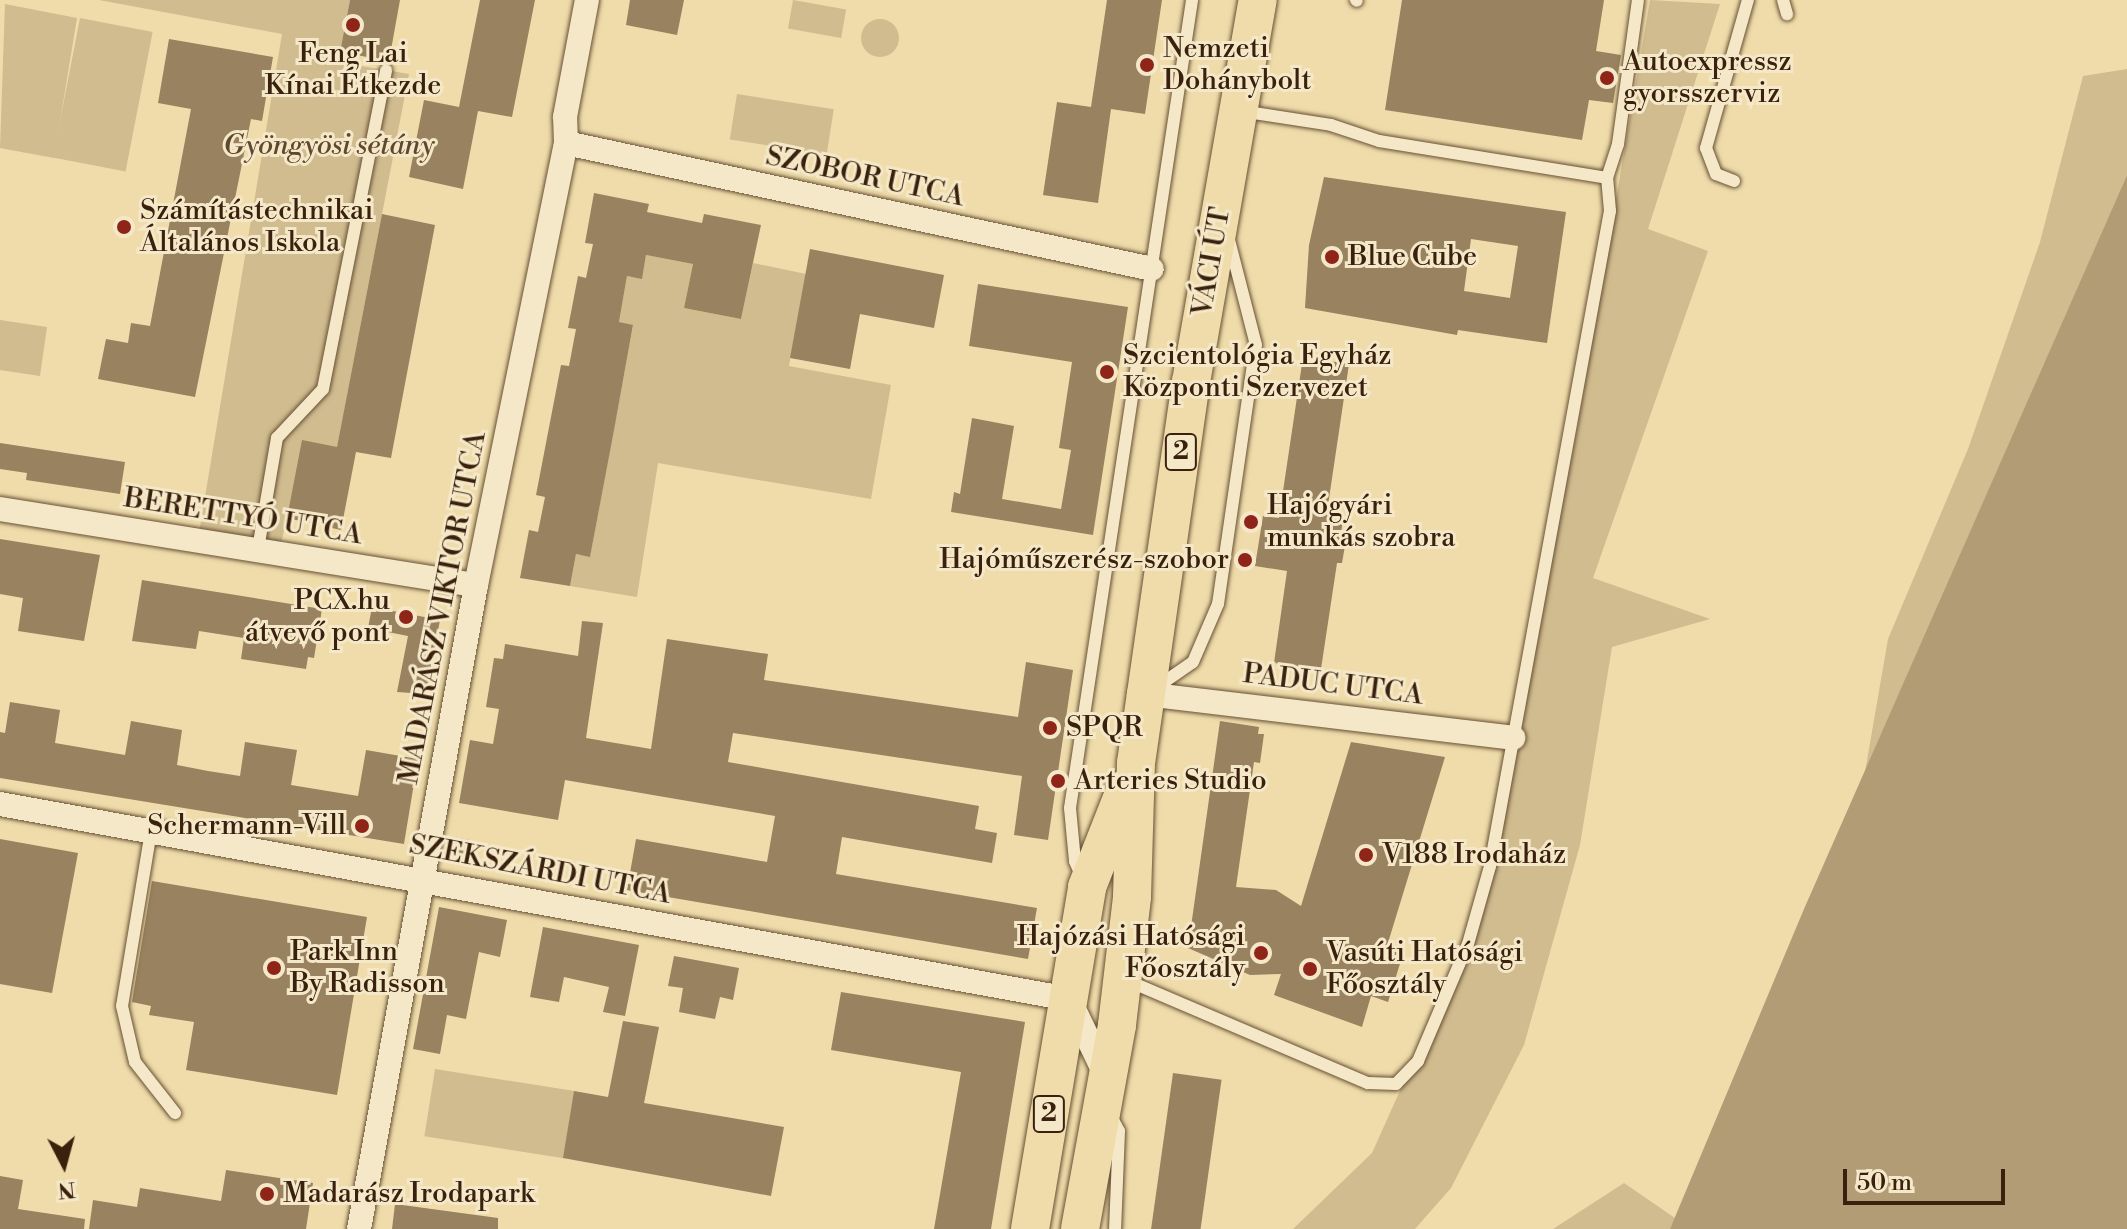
<!DOCTYPE html>
<meta charset="utf-8">
<style>
body{margin:0}
#map{position:relative;width:2127px;height:1229px;overflow:hidden;background:#efdcaa;font-family:"Libre Bodoni",serif}
div>[style]{position:absolute}
[style*='--x']{left:calc(var(--x)*1px);top:calc(var(--y)*1px);width:calc(var(--w)*1px);rotate:calc(var(--a)*1deg)}
.green>*{inset:0;background:#d0bc8f;transform-origin:0 0}
.round{border-radius:50%}
.water>*{inset:0;background:#b19c75}
.building>*{inset:0;background:#98825f;transform-origin:0 0}
.roads{filter:drop-shadow(0 0 2px #675035) drop-shadow(0 0 2px #675035)}
.lane>*{height:12px;margin:-6px;padding:0 6px;transform-origin:6px;border-radius:6px;background:#f5e8c8}
.street>*{height:24px;margin:-12px;padding:0 12px;transform-origin:12px;border-radius:12px;background:#f5e8c8}
.primary>*{height:38px;margin:-19px;padding:0 19px;transform-origin:19px;border-radius:19px;background:#efdcaa}
.dots>*{width:22px;height:22px;translate:-50% -50%;box-sizing:border-box;border:4px solid #f5e8c8;border-radius:50%}
span{translate:-50% -50%;white-space:nowrap;text-align:center;line-height:1.15;-webkit-text-stroke:6px #f5e8c8;paint-order:stroke}
.shield-label span{padding:2px 6px;background:#f5e8c8;border:2px solid;border-radius:6px;-webkit-text-stroke-width:0}
.shield-label{font-size:26px;color:#3a210e;font-weight:700}
.poi-label{font-size:28px;color:#3a210e}
.left{translate:0 -50%;text-align:left}
.right{translate:-100% -50%;text-align:right}
.park-label{font-size:28px;color:#60482e;font-style:italic}
.street-label{font-size:28px;color:#3a210e}
.north{position:absolute;left:24px;top:1125px;width:80px;height:80px;-webkit-text-stroke:6px #f5e8c8;paint-order:stroke;rotate:174deg;font-size:22px;font-weight:700;line-height:32px;text-align:center;color:#3a210e}
.north::after{content:'';display:block;margin:auto;width:28px;height:36px;background:#3a210e;clip-path:polygon(50% 0,100% 100%,50% 72%,0 100%)}
.scale{position:absolute;left:1843px;top:1169px;width:162px;height:36px;box-sizing:border-box;border:4px solid #3a210e;border-top:0;padding-left:10px;font-size:24px;line-height:28px;white-space:nowrap;color:#3a210e;-webkit-text-stroke:6px #f5e8c8;paint-order:stroke}
</style>
<div id="map">
<div class="green">
<div style="clip-path:polygon(99px 0,350px 0,338px 62px,409px 74px,337px 448px,287px 518px,279px 552px,198px 539px,282px 34px)"></div>
<div style="left:793px;top:0;width:54px;height:29px;rotate:10deg"></div>
<div style="clip-path:polygon(1650px 0,1720px 4px,1648px 229px,1708px 251px,1593px 578px,1710px 619px,1612px 647px,1580px 845px,1524px 1045px,1451px 1188px,1415px 1229px,1293px 1229px,1372px 1153px,1482px 908px,1577px 429px)"></div>
<div style="clip-path:polygon(5px 4px,77px 18px,54px 158px,0 148px)"></div>
<div style="left:80px;top:18px;width:74px;height:142px;rotate:11deg"></div>
<div class="round" style="left:861px;top:19px;width:38px;height:38px"></div>
<div style="clip-path:polygon(2127px 69px,2127px 175px,1865px 772px,1888px 639px,1968px 449px,2040px 242px,2083px 76px)"></div>
<div style="left:737px;top:94px;width:98px;height:46px;rotate:9deg"></div>
<div style="clip-path:polygon(646px 255px,693px 264px,684px 308px,741px 319px,753px 263px,806px 274px,789px 366px,891px 385px,871px 499px,658px 463px,637px 597px,570px 586px,576px 554px,590px 556px,633px 326px,619px 322px,627px 276px,642px 278px)"></div>
<div style="clip-path:polygon(0 320px,47px 327px,40px 376px,0 370px)"></div>
<div style="left:435px;top:1069px;width:141px;height:68px;rotate:9deg"></div>
<div style="clip-path:polygon(1624px 1183px,1675px 1218px,1670px 1229px,1553px 1229px)"></div>
</div>
<div class="water">
<div style="clip-path:polygon(2127px 175px,2127px 1229px,1670px 1229px,1804px 909px)"></div>
</div>
<div class="building">
<div style="clip-path:polygon(350px 0,400px 0,389px 61px,340px 52px)"></div>
<div style="clip-path:polygon(480px 0,535px 0,512px 117px,478px 111px,463px 189px,409px 177px,424px 100px,459px 107px)"></div>
<div style="clip-path:polygon(630px 0,684px 0,677px 35px,626px 25px)"></div>
<div style="clip-path:polygon(1107px 0,1162px 0,1145px 114px,1111px 109px,1098px 203px,1043px 195px,1057px 102px,1091px 107px)"></div>
<div style="clip-path:polygon(1402px 0,1604px 0,1596px 51px,1621px 55px,1613px 103px,1589px 100px,1582px 140px,1385px 110px)"></div>
<div style="clip-path:polygon(169px 39px,273px 57px,262px 121px,251px 119px,195px 397px,98px 379px,106px 339px,128px 343px,131px 323px,150px 326px,191px 109px,158px 103px)"></div>
<div style="clip-path:polygon(evenodd,1324px 177px,1566px 212px,1547px 343px,1458px 330px,1457px 335px,1305px 308px,1309px 245px,1324px 177px,1471px 239px,1518px 246px,1510px 298px,1464px 291px,1471px 239px)"></div>
<div style="clip-path:polygon(594px 193px,649px 204px,647px 212px,702px 223px,704px 214px,761px 225px,741px 319px,684px 308px,693px 264px,646px 255px,642px 279px,627px 276px,619px 322px,633px 325px,614px 430px,590px 557px,576px 554px,570px 586px,520px 578px,529px 530px,538px 532px,545px 497px,536px 495px,561px 365px,569px 366px,576px 329px,568px 328px,578px 276px,586px 278px,593px 244px,585px 243px)"></div>
<div style="clip-path:polygon(382px 214px,435px 225px,391px 458px,356px 452px,341px 530px,287px 518px,302px 440px,337px 447px)"></div>
<div style="clip-path:polygon(810px 249px,944px 275px,934px 328px,860px 314px,850px 369px,790px 358px)"></div>
<div style="clip-path:polygon(978px 284px,1128px 307px,1093px 535px,951px 512px,954px 492px,960px 494px,972px 418px,1014px 426px,1002px 499px,1061px 509px,1071px 450px,1059px 448px,1072px 362px,969px 346px)"></div>
<div style="clip-path:polygon(1303px 357px,1349px 364px,1327px 512px,1344px 514px,1340px 539px,1346px 540px,1342px 563px,1337px 563px,1321px 669px,1274px 663px,1287px 571px,1255px 566px,1263px 516px,1279px 518px)"></div>
<div style="clip-path:polygon(0 443px,125px 462px,120px 494px,26px 480px,27px 473px,0 469px)"></div>
<div style="clip-path:polygon(0 539px,100px 555px,84px 641px,18px 631px,23px 598px,0 594px)"></div>
<div style="clip-path:polygon(142px 580px,322px 609px,314px 658px,308px 657px,306px 669px,241px 659px,244px 638px,199px 631px,196px 649px,132px 641px)"></div>
<div style="clip-path:polygon(372px 607px,440px 620px,426px 694px,397px 692px,408px 636px,368px 628px)"></div>
<div style="clip-path:polygon(582px 621px,603px 623px,586px 738px,651px 749px,667px 639px,768px 654px,764px 680px,1018px 717px,1026px 662px,1073px 670px,1048px 840px,1014px 835px,1022px 776px,733px 733px,728px 762px,979px 806px,975px 829px,997px 833px,992px 863px,842px 837px,836px 874px,1037px 908px,1028px 959px,627px 890px,636px 839px,767px 862px,775px 816px,565px 780px,558px 820px,459px 803px,470px 740px,493px 744px,499px 709px,486px 707px,494px 658px,503px 659px,505px 644px,578px 656px)"></div>
<div style="clip-path:polygon(10px 702px,60px 710px,55px 743px,125px 755px,131px 721px,182px 730px,177px 765px,208px 771px,240px 776px,245px 742px,297px 750px,291px 785px,358px 796px,366px 750px,418px 759px,404px 844px,0 778px,0 732px,5px 733px)"></div>
<div style="clip-path:polygon(1220px 721px,1259px 727px,1258px 734px,1264px 734px,1260px 763px,1254px 762px,1236px 887px,1276px 890px,1301px 906px,1351px 742px,1445px 757px,1387px 946px,1404px 951px,1388px 1002px,1371px 996px,1362px 1027px,1274px 995px,1281px 974px,1250px 975px,1188px 948px)"></div>
<div style="left:453px;top:837px;width:17px;height:22px;rotate:10deg"></div>
<div style="clip-path:polygon(0 839px,78px 853px,52px 993px,0 984px)"></div>
<div style="clip-path:polygon(152px 881px,367px 917px,337px 1095px,186px 1070px,194px 1022px,149px 1015px,151px 1006px,132px 1002px)"></div>
<div style="clip-path:polygon(439px 907px,507px 920px,500px 957px,479px 952px,466px 1019px,447px 1015px,440px 1054px,413px 1049px)"></div>
<div style="clip-path:polygon(543px 927px,639px 945px,625px 1016px,603px 1012px,609px 987px,564px 977px,559px 1002px,530px 997px)"></div>
<div style="clip-path:polygon(674px 956px,739px 968px,733px 1000px,720px 997px,715px 1019px,679px 1012px,683px 988px,668px 986px)"></div>
<div style="clip-path:polygon(841px 992px,1025px 1022px,991px 1229px,934px 1229px,961px 1072px,831px 1050px)"></div>
<div style="clip-path:polygon(623px 1021px,659px 1027px,644px 1103px,784px 1127px,771px 1196px,563px 1158px,574px 1091px,608px 1097px)"></div>
<div style="left:1173px;top:1073px;width:49px;height:158px;rotate:8deg"></div>
<div style="clip-path:polygon(226px 1170px,313px 1183px,306px 1229px,89px 1229px,93px 1200px,137px 1207px,140px 1188px,221px 1201px)"></div>
<div style="clip-path:polygon(0 1176px,23px 1180px,18px 1209px,85px 1219px,84px 1229px,0 1229px)"></div>
<div style="clip-path:polygon(395px 1204px,498px 1218px,498px 1229px,392px 1229px)"></div>
</div>
<div class="roads">
<div class="lane">
<div style="--x:1356;--y:0;--w:1;--a:45"></div>
<div style="--x:1783;--y:0;--w:15;--a:74"></div>
<div style="--x:1241;--y:111;--w:91;--a:8.8"></div>
<div style="--x:1331;--y:125;--w:51;--a:18.4"></div>
<div style="--x:1379;--y:141;--w:231;--a:9.2"></div>
<div style="--x:1734;--y:181;--w:19;--a:-159"></div>
<div style="--x:1716;--y:174;--w:28;--a:-111"></div>
<div style="--x:1706;--y:148;--w:154;--a:-74.2"></div>
<div style="--x:258;--y:549;--w:113;--a:-80.3"></div>
<div style="--x:277;--y:438;--w:67;--a:-46.8"></div>
<div style="--x:323;--y:389;--w:325;--a:-78.8"></div>
<div style="--x:1154;--y:689;--w:47;--a:-34.7"></div>
<div style="--x:1193;--y:662;--w:63;--a:-66.7"></div>
<div style="--x:1218;--y:604;--w:262;--a:-81.7"></div>
<div style="--x:1256;--y:345;--w:108;--a:-104.4"></div>
<div style="--x:151;--y:831;--w:177;--a:99.4"></div>
<div style="--x:122;--y:1006;--w:57;--a:76.9"></div>
<div style="--x:135;--y:1062;--w:65;--a:51.9"></div>
<div style="--x:1082;--y:877;--w:17;--a:-114"></div>
<div style="--x:1075;--y:861;--w:53;--a:-95.4"></div>
<div style="--x:1070;--y:808;--w:817;--a:-81.41"></div>
<div style="--x:1126;--y:980;--w:263;--a:23.1"></div>
<div style="--x:1368;--y:1083;--w:28;--a:2"></div>
<div style="--x:1396;--y:1084;--w:32;--a:-46"></div>
<div style="--x:1418;--y:1061;--w:127;--a:-66.9"></div>
<div style="--x:1468;--y:944;--w:81;--a:-74.2"></div>
<div style="--x:1490;--y:866;--w:666;--a:-79.62"></div>
<div style="--x:1610;--y:211;--w:33;--a:-95"></div>
<div style="--x:1607;--y:178;--w:36;--a:-72"></div>
<div style="--x:1618;--y:144;--w:145;--a:-82.1"></div>
<div style="--x:1111;--y:1116;--w:17;--a:62"></div>
<div style="--x:1119;--y:1131;--w:98;--a:92.3"></div>
</div>
<div class="street">
<div style="--x:566;--y:143;--w:599;--a:12.13"></div>
<div style="--x:0;--y:509;--w:482;--a:9.1"></div>
<div style="--x:1146;--y:694;--w:370;--a:6.8"></div>
<div style="--x:0;--y:804;--w:1087;--a:10.34"></div>
<div style="--x:1069;--y:999;--w:88;--a:64.3"></div>
<div style="--x:359;--y:1229;--w:655;--a:-79.7"></div>
<div style="--x:476;--y:585;--w:451;--a:-78.5"></div>
<div style="--x:566;--y:143;--w:26;--a:-92"></div>
<div style="--x:565;--y:117;--w:119;--a:-79.4"></div>
</div>
<div class="primary">
<div style="--x:1030;--y:1229;--w:347;--a:-80.5"></div>
<div style="--x:1087;--y:887;--w:106;--a:-68.5"></div>
<div style="--x:1080;--y:1229;--w:207;--a:-79.7"></div>
<div style="--x:1117;--y:1025;--w:129;--a:-83.3"></div>
<div style="--x:1132;--y:897;--w:134;--a:-88.3"></div>
<div style="--x:1136;--y:763;--w:70;--a:-81.8"></div>
<div style="--x:1146;--y:694;--w:315;--a:-81.8"></div>
<div style="--x:1191;--y:382;--w:388;--a:-80.1"></div>
</div>
</div>
<div class="dots">
<div style="left:353px;top:25px;background:#8f2418"></div>
<div style="left:1147px;top:65px;background:#8f2418"></div>
<div style="left:1607px;top:78px;background:#8f2418"></div>
<div style="left:124px;top:227px;background:#8f2418"></div>
<div style="left:1332px;top:257px;background:#8f2418"></div>
<div style="left:1107px;top:372px;background:#8f2418"></div>
<div style="left:1251px;top:522px;background:#8f2418"></div>
<div style="left:1245px;top:560px;background:#8f2418"></div>
<div style="left:406px;top:617px;background:#8f2418"></div>
<div style="left:1050px;top:728px;background:#8f2418"></div>
<div style="left:1058px;top:781px;background:#8f2418"></div>
<div style="left:362px;top:826px;background:#8f2418"></div>
<div style="left:1366px;top:855px;background:#8f2418"></div>
<div style="left:1261px;top:953px;background:#8f2418"></div>
<div style="left:274px;top:968px;background:#8f2418"></div>
<div style="left:1310px;top:969px;background:#8f2418"></div>
<div style="left:267px;top:1194px;background:#8f2418"></div>
</div>
<div class="shield-label">
<span style="left:1181px;top:452px">2</span>
<span style="left:1049px;top:1114px">2</span>
</div>
<div class="poi-label">
<span class="left" style="left:1163px;top:65px">Nemzeti<br>Dohánybolt</span>
<span style="left:353px;top:70px">Feng Lai<br>Kínai Étkezde</span>
<span class="left" style="left:1623px;top:78px">Autoexpressz<br>gyorsszerviz</span>
<span class="left" style="left:140px;top:227px">Számítástechnikai<br>Általános Iskola</span>
<span class="left" style="left:1348px;top:257px">Blue Cube</span>
<span class="left" style="left:1123px;top:372px">Szcientológia Egyház<br>Központi Szervezet</span>
<span class="left" style="left:1267px;top:522px">Hajógyári<br>munkás szobra</span>
<span class="right" style="left:1229px;top:560px">Hajóműszerész-szobor</span>
<span class="right" style="left:390px;top:617px">PCX.hu<br>átvevő pont</span>
<span class="left" style="left:1066px;top:728px">SPQR</span>
<span class="left" style="left:1074px;top:781px">Arteries Studio</span>
<span class="right" style="left:346px;top:826px">Schermann-Vill</span>
<span class="left" style="left:1382px;top:855px">V188 Irodaház</span>
<span class="right" style="left:1245px;top:953px">Hajózási Hatósági<br>Főosztály</span>
<span class="left" style="left:290px;top:968px">Park Inn<br>By Radisson</span>
<span class="left" style="left:1326px;top:969px">Vasúti Hatósági<br>Főosztály</span>
<span class="left" style="left:283px;top:1194px">Madarász Irodapark</span>
</div>
<div class="park-label">
<span style="left:329px;top:146px">Gyöngyösi sétány</span>
</div>
<div class="street-label">
<span style="left:865px;top:177px;rotate:12deg">SZOBOR UTCA</span>
<span style="left:1212px;top:262px;rotate:-80deg">VÁCI ÚT</span>
<span style="left:243px;top:517px;rotate:9deg">BERETTYÓ UTCA</span>
<span style="left:443px;top:608px;rotate:-79deg">MADARÁSZ VIKTOR UTCA</span>
<span style="left:1333px;top:685px;rotate:7deg">PADUC UTCA</span>
<span style="left:540px;top:870px;rotate:11deg">SZEKSZÁRDI UTCA</span>
</div>
<div class="north">N</div>
<div class="scale">50 m</div>
</div>
